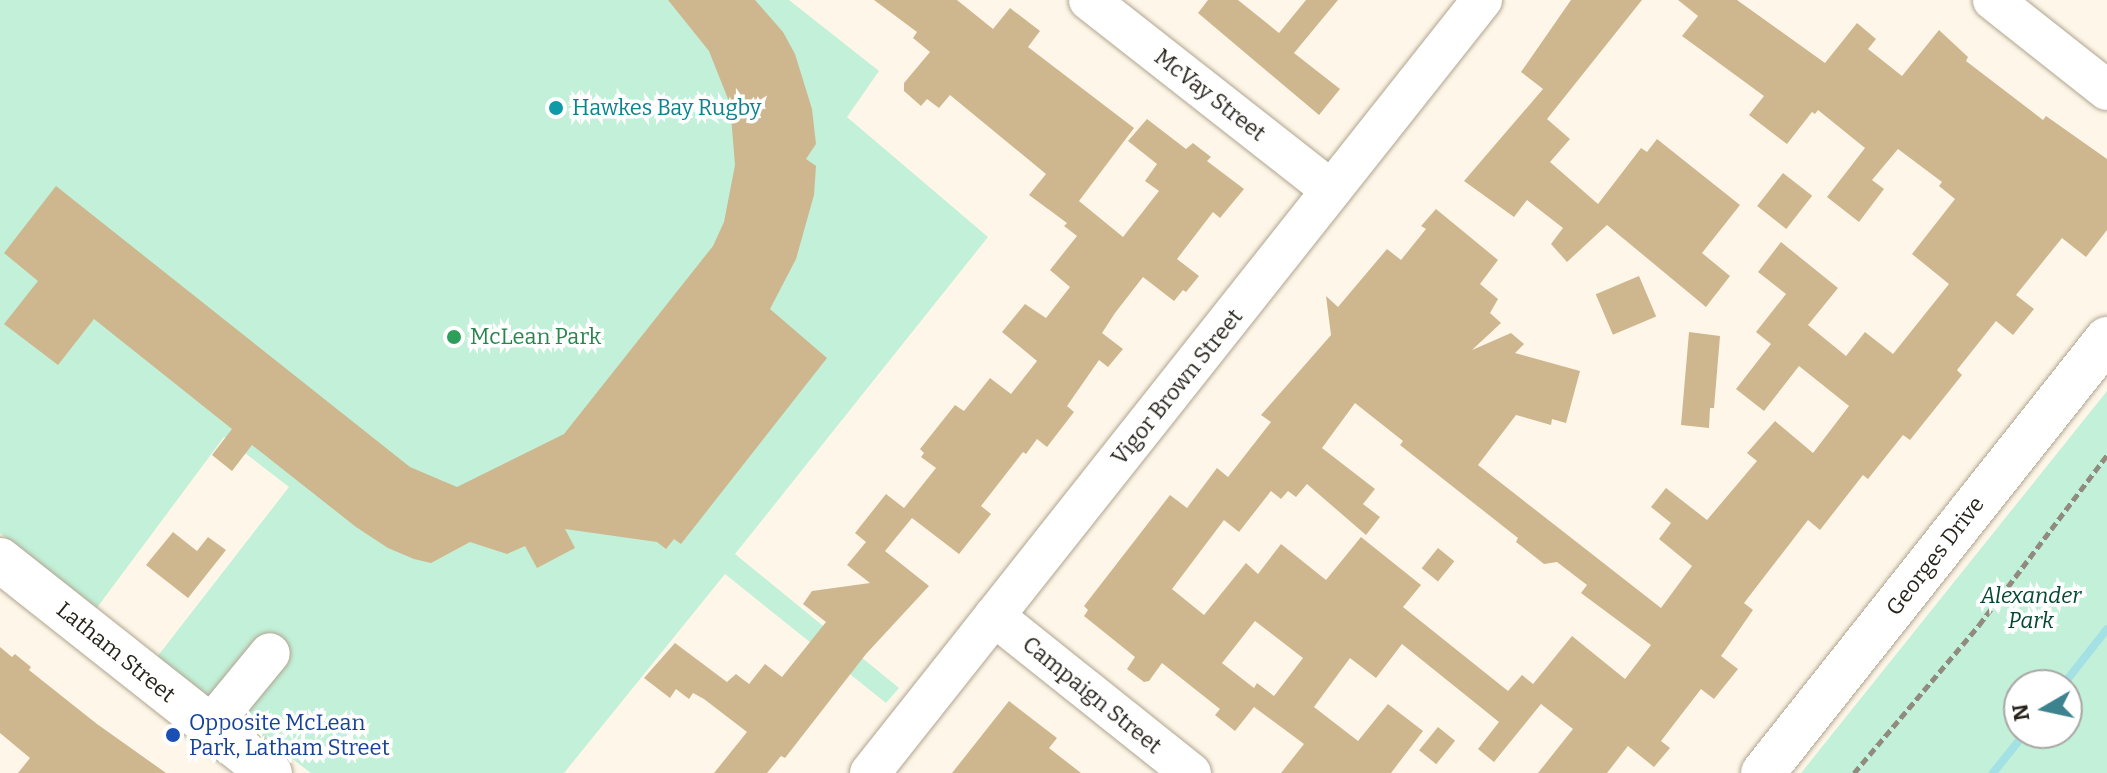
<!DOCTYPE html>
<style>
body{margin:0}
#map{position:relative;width:2107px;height:773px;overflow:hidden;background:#fef7e9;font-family:Bitter,serif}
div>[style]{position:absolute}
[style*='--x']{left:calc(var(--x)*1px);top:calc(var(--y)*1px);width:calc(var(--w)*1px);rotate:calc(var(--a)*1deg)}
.green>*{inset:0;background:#c2f0d9}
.stream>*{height:8px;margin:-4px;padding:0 4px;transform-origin:4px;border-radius:4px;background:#a4e1e4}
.building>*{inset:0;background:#ceb78e;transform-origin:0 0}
.path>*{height:5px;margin-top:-2.5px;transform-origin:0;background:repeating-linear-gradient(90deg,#908a7f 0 8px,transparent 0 12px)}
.roads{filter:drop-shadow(0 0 2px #b0a48e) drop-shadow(0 0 2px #b0a48e)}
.minor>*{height:40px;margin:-20px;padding:0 20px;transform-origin:20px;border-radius:20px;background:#fff}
.major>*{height:44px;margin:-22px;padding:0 22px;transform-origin:22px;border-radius:22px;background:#fff}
.dots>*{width:22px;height:22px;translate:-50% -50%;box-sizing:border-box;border:4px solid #fff;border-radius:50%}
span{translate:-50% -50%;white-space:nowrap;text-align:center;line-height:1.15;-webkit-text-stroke:7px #fff;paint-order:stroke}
.street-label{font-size:22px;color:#28231b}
.culture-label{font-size:22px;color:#0d838f}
.left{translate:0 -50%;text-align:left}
.leisure-label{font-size:22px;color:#27864d}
.park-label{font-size:22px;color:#054731;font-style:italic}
.transit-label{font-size:22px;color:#164399}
.north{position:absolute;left:2003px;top:669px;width:80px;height:80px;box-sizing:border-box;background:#fff;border:2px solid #a9a7a4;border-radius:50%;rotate:261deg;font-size:22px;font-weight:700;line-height:32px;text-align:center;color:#28231b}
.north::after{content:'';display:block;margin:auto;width:28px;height:36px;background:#3d838f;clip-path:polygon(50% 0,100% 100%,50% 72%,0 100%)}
</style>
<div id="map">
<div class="green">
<div style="clip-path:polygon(0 0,789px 0,879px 71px,847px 117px,988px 237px,735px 554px,899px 688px,886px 703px,725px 574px,564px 773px,311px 773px,157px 657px,289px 487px,224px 437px,96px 609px,0 533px)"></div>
<div style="clip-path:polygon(evenodd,2107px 391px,2107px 773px,1801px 773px,2107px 391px,2019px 685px,2067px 685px,2067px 733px,2019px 733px,2019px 685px)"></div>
</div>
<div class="stream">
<div style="--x:2063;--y:685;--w:71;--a:-51.8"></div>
<div style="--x:1993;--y:773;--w:51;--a:-51.3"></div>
</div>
<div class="building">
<div style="clip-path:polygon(668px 0,755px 0,783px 32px,795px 54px,812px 109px,816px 144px,806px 159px,816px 166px,814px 195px,796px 259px,770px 309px,827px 358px,681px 544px,674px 539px,666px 549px,657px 542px,565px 529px,575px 548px,537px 568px,525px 546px,507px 554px,470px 542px,431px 563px,414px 559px,388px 548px,356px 527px,252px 445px,232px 471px,212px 455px,232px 429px,94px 319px,58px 365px,4px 324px,38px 281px,4px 253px,56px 186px,410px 467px,457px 487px,564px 434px,713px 246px,724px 222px,735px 165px,730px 104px,709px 51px)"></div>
<div style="clip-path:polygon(874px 0,957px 0,993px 29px,1010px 8px,1040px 31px,1028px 47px,1134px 128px,1079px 201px,1123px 237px,1159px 191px,1145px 181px,1157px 164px,1128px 141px,1147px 119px,1186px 149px,1193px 143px,1211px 157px,1207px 161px,1244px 189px,1220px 218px,1213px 212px,1177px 259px,1199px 276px,1186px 292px,1183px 290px,1174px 301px,1143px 277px,1115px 313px,1102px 333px,1123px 349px,1108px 367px,1099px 360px,1067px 406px,1074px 412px,1047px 447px,1037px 439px,1026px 454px,1023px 452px,981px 506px,991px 514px,959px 554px,912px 518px,885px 551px,929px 586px,866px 654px,785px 758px,781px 756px,767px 773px,714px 773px,747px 732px,704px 699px,693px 693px,689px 699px,676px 689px,670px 698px,644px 678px,675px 643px,727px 682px,736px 674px,749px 684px,765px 664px,782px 677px,826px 622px,803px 604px,812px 591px,870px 583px,847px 565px,866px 542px,855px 533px,886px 494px,904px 508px,936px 468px,921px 457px,924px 453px,920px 449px,955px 405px,964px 411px,990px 378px,1011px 394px,1037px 361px,1002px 332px,1025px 304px,1046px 318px,1070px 287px,1050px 270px,1077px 236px,1064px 226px,1067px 223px,1029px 195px,1046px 174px,950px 95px,939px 108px,927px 99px,921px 106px,904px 91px,904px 83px,930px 52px,913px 38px,917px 32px)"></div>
<div style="clip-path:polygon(1208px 0,1238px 0,1279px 33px,1306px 0,1338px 0,1294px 53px,1340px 89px,1319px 115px,1198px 13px)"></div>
<div style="clip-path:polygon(1571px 0,1642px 0,1547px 119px,1570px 139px,1550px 162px,1598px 204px,1641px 148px,1647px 152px,1657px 139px,1740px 205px,1702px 253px,1730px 276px,1706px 307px,1607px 225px,1567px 262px,1551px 244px,1563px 228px,1527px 200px,1514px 217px,1464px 181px,1543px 89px,1521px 72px)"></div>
<div style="clip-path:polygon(evenodd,1678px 0,1737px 0,1825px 63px,1857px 23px,1876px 39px,1868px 49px,1902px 76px,1939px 30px,1968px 57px,1966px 61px,2043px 120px,2046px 116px,2107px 159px,2107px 230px,2086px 257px,2062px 238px,2016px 295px,2034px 309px,2013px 335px,1996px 321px,1957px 370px,1962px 375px,1910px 440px,1903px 435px,1868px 479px,1863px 475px,1820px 530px,1808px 520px,1744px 603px,1753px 610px,1721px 656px,1738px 669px,1714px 699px,1701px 689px,1661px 741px,1670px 748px,1654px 767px,1628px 746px,1607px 773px,1538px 773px,1573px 729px,1541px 704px,1494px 762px,1478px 749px,1499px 722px,1402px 644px,1376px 678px,1350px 658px,1314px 707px,1358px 741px,1388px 704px,1423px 731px,1391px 773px,1281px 773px,1304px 744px,1254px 707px,1235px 731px,1215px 715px,1220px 709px,1162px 663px,1149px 681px,1144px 682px,1127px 669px,1135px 657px,1084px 616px,1088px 610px,1084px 606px,1170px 495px,1187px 508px,1217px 468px,1228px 477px,1271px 422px,1261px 415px,1331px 335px,1326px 296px,1338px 307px,1387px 249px,1401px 260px,1426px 229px,1421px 226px,1436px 209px,1498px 260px,1480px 284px,1498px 299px,1490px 313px,1501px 323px,1472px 350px,1511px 333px,1524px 344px,1515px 353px,1580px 371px,1566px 423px,1552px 419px,1551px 425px,1516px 415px,1478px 465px,1661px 608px,1692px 566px,1659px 539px,1671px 523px,1651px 507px,1666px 488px,1707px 520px,1757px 461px,1747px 453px,1775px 421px,1813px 453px,1849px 406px,1799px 366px,1764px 411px,1736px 389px,1771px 344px,1756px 332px,1786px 294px,1758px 272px,1781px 242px,1838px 288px,1808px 325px,1846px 356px,1865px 332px,1893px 354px,1949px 284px,1912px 254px,1955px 199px,1939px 186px,1942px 182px,1898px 149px,1872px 180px,1884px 189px,1859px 222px,1827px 197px,1865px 148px,1818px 110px,1815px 114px,1812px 112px,1787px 144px,1749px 115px,1764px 96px,1682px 36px,1698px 16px,1678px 0,1355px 403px,1403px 441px,1400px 445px,1518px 538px,1516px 542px,1544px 564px,1557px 562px,1587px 585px,1581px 593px,1651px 645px,1625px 679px,1572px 636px,1533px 684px,1522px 675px,1508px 691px,1403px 607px,1421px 585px,1361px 537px,1326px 580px,1281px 544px,1258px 574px,1246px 563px,1204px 615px,1172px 589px,1224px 520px,1239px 532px,1271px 491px,1281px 499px,1288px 491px,1296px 497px,1307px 484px,1366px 535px,1380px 517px,1363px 504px,1375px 489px,1322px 448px,1355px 403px,1678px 0,1255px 621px,1303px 658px,1274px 696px,1257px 683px,1254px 688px,1222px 663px,1255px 621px)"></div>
<div style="left:1783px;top:173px;width:37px;height:42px;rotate:38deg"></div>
<div style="left:1639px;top:276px;width:44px;height:47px;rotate:67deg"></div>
<div style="clip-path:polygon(1689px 332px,1720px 336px,1714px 408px,1710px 408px,1709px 428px,1681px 425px)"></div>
<div style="clip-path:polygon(173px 532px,197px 551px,208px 537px,226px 550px,188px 598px,146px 565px)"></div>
<div style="left:1438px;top:548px;width:21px;height:26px;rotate:39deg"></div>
<div style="clip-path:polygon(0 647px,12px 657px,15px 654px,31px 667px,29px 670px,97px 724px,166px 773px,18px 773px,30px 758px,0 733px)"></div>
<div style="clip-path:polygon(1009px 701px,1057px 738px,1049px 748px,1081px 773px,952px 773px)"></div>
<div style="left:1438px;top:727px;width:22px;height:30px;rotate:39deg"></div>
</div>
<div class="path">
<div style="--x:1854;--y:773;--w:194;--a:-49.8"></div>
<div style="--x:1979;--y:625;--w:213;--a:-53"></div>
</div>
<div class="roads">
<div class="minor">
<div style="--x:1089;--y:0;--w:306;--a:38.1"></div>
<div style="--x:1993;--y:0;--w:145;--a:38.3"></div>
<div style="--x:994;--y:616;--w:252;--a:38.6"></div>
<div style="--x:210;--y:726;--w:94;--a:-50.6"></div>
<div style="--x:870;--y:773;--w:986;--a:-51.63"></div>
</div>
<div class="major">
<div style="--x:0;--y:560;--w:344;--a:38.3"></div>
<div style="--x:1763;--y:773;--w:554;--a:-51.6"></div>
</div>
</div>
<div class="dots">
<div style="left:556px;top:108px;background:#0f9aa8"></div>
<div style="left:454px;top:337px;background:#2e9e5b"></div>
<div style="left:173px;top:735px;background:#1a4fb4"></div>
</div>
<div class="street-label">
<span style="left:1210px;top:95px;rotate:38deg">McVay Street</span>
<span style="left:1177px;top:387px;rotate:-51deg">Vigor Brown Street</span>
<span style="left:1935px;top:556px;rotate:-52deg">Georges Drive</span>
<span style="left:116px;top:652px;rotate:39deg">Latham Street</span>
<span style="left:1092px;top:695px;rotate:39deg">Campaign Street</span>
</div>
<div class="culture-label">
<span class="left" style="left:572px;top:108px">Hawkes Bay Rugby</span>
</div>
<div class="leisure-label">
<span class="left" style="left:470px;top:337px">McLean Park</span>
</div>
<div class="park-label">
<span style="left:2031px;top:608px">Alexander<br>Park</span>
</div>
<div class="transit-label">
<span class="left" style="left:189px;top:735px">Opposite McLean<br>Park, Latham Street</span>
</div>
<div class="north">N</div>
</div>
